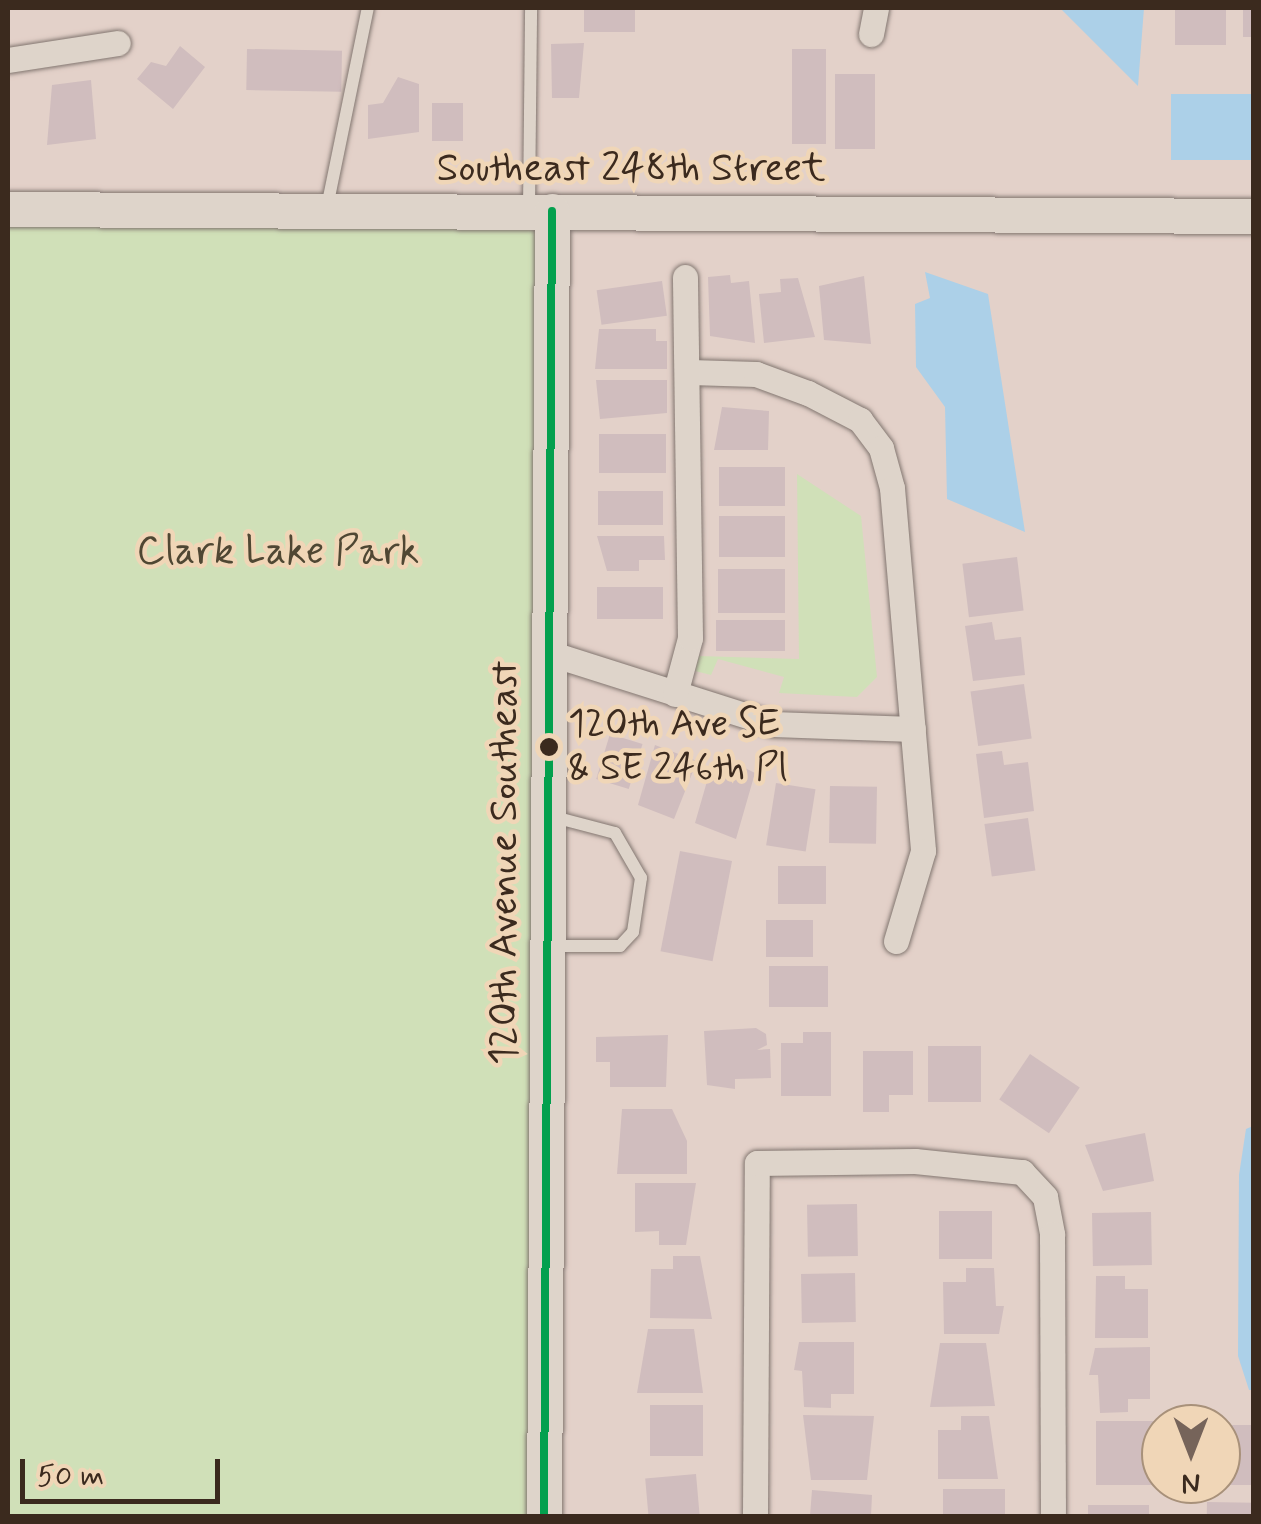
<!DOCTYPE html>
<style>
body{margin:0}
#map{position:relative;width:1261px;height:1524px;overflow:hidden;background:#e3d1c9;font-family:Mynerve,sans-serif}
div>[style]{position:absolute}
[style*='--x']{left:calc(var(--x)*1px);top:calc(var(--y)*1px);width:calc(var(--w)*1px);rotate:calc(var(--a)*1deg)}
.green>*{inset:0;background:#d0e0b8;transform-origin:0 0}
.water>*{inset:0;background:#acd0e8;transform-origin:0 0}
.building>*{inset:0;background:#d0bdbe;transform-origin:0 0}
.roads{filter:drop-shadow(0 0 2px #827670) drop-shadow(0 0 2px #827670)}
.lane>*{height:12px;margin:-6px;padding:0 6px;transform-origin:6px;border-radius:6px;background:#ded4ca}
.street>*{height:25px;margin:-12.5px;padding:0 12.5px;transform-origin:12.5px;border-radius:12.5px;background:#ded4ca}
.secondary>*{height:35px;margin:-17.5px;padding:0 17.5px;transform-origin:17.5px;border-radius:17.5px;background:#ded4ca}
.bus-1>*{height:8px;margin:-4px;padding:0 4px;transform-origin:4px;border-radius:4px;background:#03a04e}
.dots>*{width:28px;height:28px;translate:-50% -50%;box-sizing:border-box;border:5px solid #f0d6b7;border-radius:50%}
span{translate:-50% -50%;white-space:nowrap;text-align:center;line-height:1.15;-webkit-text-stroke:9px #f0d6b7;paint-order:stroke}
.bus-label{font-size:38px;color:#3b2a1e}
.left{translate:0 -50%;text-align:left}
.street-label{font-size:40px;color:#3b2a1e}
.park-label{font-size:40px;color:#4f4733}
.frame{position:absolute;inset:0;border:10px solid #3b2a1e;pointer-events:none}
.north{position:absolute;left:1141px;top:1404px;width:100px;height:100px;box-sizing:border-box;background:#f0d6b7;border:2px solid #a8917a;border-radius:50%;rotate:180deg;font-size:28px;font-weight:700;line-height:40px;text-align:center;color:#3b2a1e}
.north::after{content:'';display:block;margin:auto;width:35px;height:45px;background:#76645a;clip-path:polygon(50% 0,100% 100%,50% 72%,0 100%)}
.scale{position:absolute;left:20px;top:1459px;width:200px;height:45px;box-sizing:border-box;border:5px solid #3b2a1e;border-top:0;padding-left:12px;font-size:30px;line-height:35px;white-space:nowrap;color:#3b2a1e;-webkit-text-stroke:8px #f0d6b7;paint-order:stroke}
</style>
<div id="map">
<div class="green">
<div style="left:8px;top:209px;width:544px;height:1307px"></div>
<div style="clip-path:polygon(797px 474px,861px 516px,877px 677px,857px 697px,779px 693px,784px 677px,718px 659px,711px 675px,695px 671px,699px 656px,799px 659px)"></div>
</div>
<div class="water">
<div style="clip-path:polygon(1060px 8px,1144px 8px,1138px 86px)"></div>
<div style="left:1171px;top:94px;width:82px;height:66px"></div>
<div style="clip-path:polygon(925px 272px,988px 294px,1025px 532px,947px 499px,945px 407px,916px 367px,915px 304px,930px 298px)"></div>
<div style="clip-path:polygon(1253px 1126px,1254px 1390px,1249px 1390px,1238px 1356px,1239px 1175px,1246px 1129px)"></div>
</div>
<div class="building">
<div style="left:584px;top:8px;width:51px;height:24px"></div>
<div style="left:1175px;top:8px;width:51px;height:37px"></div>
<div style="left:1243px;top:8px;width:11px;height:29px"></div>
<div style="clip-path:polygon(584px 43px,579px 98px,552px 98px,551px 44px)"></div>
<div style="clip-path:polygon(180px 46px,205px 67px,173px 109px,137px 79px,151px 62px,166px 66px)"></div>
<div style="left:247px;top:49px;width:95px;height:41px;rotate:1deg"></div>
<div style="left:792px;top:49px;width:34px;height:95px"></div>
<div style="left:835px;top:74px;width:40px;height:75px"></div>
<div style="clip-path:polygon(398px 77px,419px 84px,419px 132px,368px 139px,368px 105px,383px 103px)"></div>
<div style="clip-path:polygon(91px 80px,96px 139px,47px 145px,52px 85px)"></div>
<div style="left:463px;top:103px;width:38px;height:31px;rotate:90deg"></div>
<div style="clip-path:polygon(730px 275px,731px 283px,749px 281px,755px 343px,710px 336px,708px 277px)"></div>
<div style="clip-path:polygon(864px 276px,871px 344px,824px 340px,819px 286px)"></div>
<div style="clip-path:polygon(798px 278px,815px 337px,764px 343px,759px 294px,781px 292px,780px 279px)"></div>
<div style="left:662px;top:281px;width:35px;height:66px;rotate:82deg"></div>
<div style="clip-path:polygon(599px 329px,656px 329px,656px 341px,667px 341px,667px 369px,595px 369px)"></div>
<div style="clip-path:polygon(596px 380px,667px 380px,667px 413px,600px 419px)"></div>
<div style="clip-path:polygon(722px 407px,769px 411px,768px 450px,714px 450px)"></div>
<div style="left:599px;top:434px;width:67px;height:39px"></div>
<div style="left:785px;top:467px;width:39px;height:66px;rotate:90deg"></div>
<div style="left:598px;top:491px;width:65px;height:34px"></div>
<div style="left:719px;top:516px;width:66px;height:41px"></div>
<div style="clip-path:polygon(597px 536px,664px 536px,665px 560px,639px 560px,639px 571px,607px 571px)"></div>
<div style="left:1017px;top:557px;width:54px;height:55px;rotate:83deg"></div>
<div style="left:718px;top:569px;width:67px;height:44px"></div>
<div style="left:597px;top:587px;width:66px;height:32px"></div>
<div style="left:716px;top:620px;width:69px;height:31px"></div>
<div style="clip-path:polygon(992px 622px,995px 640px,1021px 637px,1025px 675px,973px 681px,965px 626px)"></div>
<div style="left:1024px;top:684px;width:55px;height:54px;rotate:82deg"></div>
<div style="left:610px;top:734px;width:34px;height:47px;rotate:17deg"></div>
<div style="clip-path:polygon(655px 745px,697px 761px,674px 819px,638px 805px)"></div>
<div style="clip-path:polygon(1002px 751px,1004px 765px,1028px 762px,1034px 811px,984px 818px,976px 754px)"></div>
<div style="clip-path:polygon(735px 763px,755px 773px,736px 839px,695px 823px,712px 764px,733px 769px)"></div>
<div style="left:776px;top:783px;width:40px;height:63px;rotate:9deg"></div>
<div style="left:830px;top:786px;width:47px;height:57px;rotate:1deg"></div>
<div style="left:1028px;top:818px;width:53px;height:44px;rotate:82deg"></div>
<div style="left:680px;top:851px;width:53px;height:102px;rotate:11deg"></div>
<div style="left:778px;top:866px;width:48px;height:38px"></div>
<div style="left:766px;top:920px;width:47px;height:37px"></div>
<div style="left:769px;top:966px;width:59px;height:41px"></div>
<div style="clip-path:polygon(756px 1028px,766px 1034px,767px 1045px,757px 1050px,770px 1049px,771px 1078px,735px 1079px,735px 1089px,707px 1085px,704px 1031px)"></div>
<div style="clip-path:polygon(803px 1032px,831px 1032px,831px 1096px,781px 1096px,781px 1043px,803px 1043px)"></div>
<div style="clip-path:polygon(668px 1035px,666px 1087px,610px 1087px,610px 1062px,596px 1062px,596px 1037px)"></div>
<div style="left:928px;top:1046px;width:53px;height:56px"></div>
<div style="clip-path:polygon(863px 1051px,913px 1051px,913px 1095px,889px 1095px,889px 1112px,863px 1112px)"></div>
<div style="left:1030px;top:1054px;width:60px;height:55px;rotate:34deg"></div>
<div style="clip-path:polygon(622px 1109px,672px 1109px,687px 1141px,687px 1174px,617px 1174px)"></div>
<div style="clip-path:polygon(1145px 1133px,1154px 1181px,1103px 1191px,1085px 1145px)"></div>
<div style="clip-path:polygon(635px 1183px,696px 1183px,686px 1245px,659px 1245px,659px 1231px,635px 1232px)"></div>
<div style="left:857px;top:1204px;width:52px;height:50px;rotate:89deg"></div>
<div style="left:939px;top:1211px;width:53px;height:48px"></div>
<div style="left:1151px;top:1212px;width:53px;height:59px;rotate:89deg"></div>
<div style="clip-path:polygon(673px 1256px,700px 1256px,712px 1319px,650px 1318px,651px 1269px,673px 1269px)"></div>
<div style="clip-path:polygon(966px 1268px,994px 1268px,996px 1306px,1004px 1306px,999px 1334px,944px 1334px,943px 1282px,966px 1282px)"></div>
<div style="left:855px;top:1273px;width:49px;height:54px;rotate:89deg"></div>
<div style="clip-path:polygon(1096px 1276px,1125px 1276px,1125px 1289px,1148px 1289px,1148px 1338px,1095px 1338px)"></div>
<div style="clip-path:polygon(648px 1329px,694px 1329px,703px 1393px,637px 1393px)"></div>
<div style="clip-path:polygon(799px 1342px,854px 1342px,854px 1394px,831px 1394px,831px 1408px,804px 1407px,802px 1371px,794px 1370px)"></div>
<div style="clip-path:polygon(940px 1343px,986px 1343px,995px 1406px,930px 1407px)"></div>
<div style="clip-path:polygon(1150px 1347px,1150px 1399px,1128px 1399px,1128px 1412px,1100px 1413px,1098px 1375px,1089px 1375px,1095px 1348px)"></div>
<div style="left:650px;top:1405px;width:53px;height:51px"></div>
<div style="clip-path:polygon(803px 1415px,874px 1416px,867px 1480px,811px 1480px)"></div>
<div style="clip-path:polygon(961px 1416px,989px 1416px,998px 1479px,938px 1479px,938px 1430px,961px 1430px)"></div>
<div style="left:1096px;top:1421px;width:65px;height:64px"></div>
<div style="left:1226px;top:1425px;width:28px;height:60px"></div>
<div style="left:696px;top:1474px;width:42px;height:51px;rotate:85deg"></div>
<div style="left:1005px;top:1489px;width:26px;height:62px;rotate:90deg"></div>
<div style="clip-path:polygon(812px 1490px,872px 1495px,871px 1516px,810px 1516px)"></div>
<div style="left:1207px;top:1502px;width:47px;height:14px;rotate:1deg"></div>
<div style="left:1088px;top:1505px;width:61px;height:11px"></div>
</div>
<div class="roads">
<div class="lane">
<div style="--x:327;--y:207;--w:203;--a:-78.4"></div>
<div style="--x:529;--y:208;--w:200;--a:-89.4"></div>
<div style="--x:549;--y:946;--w:71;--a:0"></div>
<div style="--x:620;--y:946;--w:19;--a:-47"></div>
<div style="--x:633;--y:932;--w:55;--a:-81.6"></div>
<div style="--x:641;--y:878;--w:52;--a:-120"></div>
<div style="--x:615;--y:833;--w:67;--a:-165.3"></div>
</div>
<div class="street">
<div style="--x:871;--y:34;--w:26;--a:-79"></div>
<div style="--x:8;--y:60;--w:111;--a:-8.8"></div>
<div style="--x:690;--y:372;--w:66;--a:1.7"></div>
<div style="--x:756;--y:374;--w:55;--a:20.1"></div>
<div style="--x:808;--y:393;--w:59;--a:27.4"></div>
<div style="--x:860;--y:420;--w:35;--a:53"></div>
<div style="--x:881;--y:448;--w:41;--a:74.6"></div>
<div style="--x:892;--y:488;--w:364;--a:85.1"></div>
<div style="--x:923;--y:851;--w:94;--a:106.7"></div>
<div style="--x:549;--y:653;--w:235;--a:17.6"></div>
<div style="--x:773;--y:724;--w:140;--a:2"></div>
<div style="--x:675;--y:694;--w:58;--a:-75"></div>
<div style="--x:690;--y:638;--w:361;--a:-90.8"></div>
<div style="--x:755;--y:1516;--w:353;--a:-89.7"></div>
<div style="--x:757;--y:1163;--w:158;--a:-0.7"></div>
<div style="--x:915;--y:1161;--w:108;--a:5.9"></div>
<div style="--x:1022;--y:1172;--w:34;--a:47"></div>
<div style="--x:1045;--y:1197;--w:38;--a:79"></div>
<div style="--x:1052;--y:1234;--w:282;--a:89.8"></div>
</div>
<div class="secondary">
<div style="--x:8;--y:209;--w:1246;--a:0.32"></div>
<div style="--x:544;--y:1516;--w:1305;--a:-89.65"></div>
</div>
</div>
<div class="bus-1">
<div style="--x:544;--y:1516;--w:1305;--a:-89.65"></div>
</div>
<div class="dots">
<div style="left:549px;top:747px;background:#3b2a1e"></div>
</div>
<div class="bus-label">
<span class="left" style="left:568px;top:747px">120th Ave SE<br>&amp; SE 246th Pl</span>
</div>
<div class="street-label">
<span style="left:631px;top:169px">Southeast 248th Street</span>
<span style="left:505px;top:863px;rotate:-90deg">120th Avenue Southeast</span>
</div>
<div class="park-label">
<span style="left:278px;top:552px">Clark Lake Park</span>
</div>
<div class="frame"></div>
<div class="north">N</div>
<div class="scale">50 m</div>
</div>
